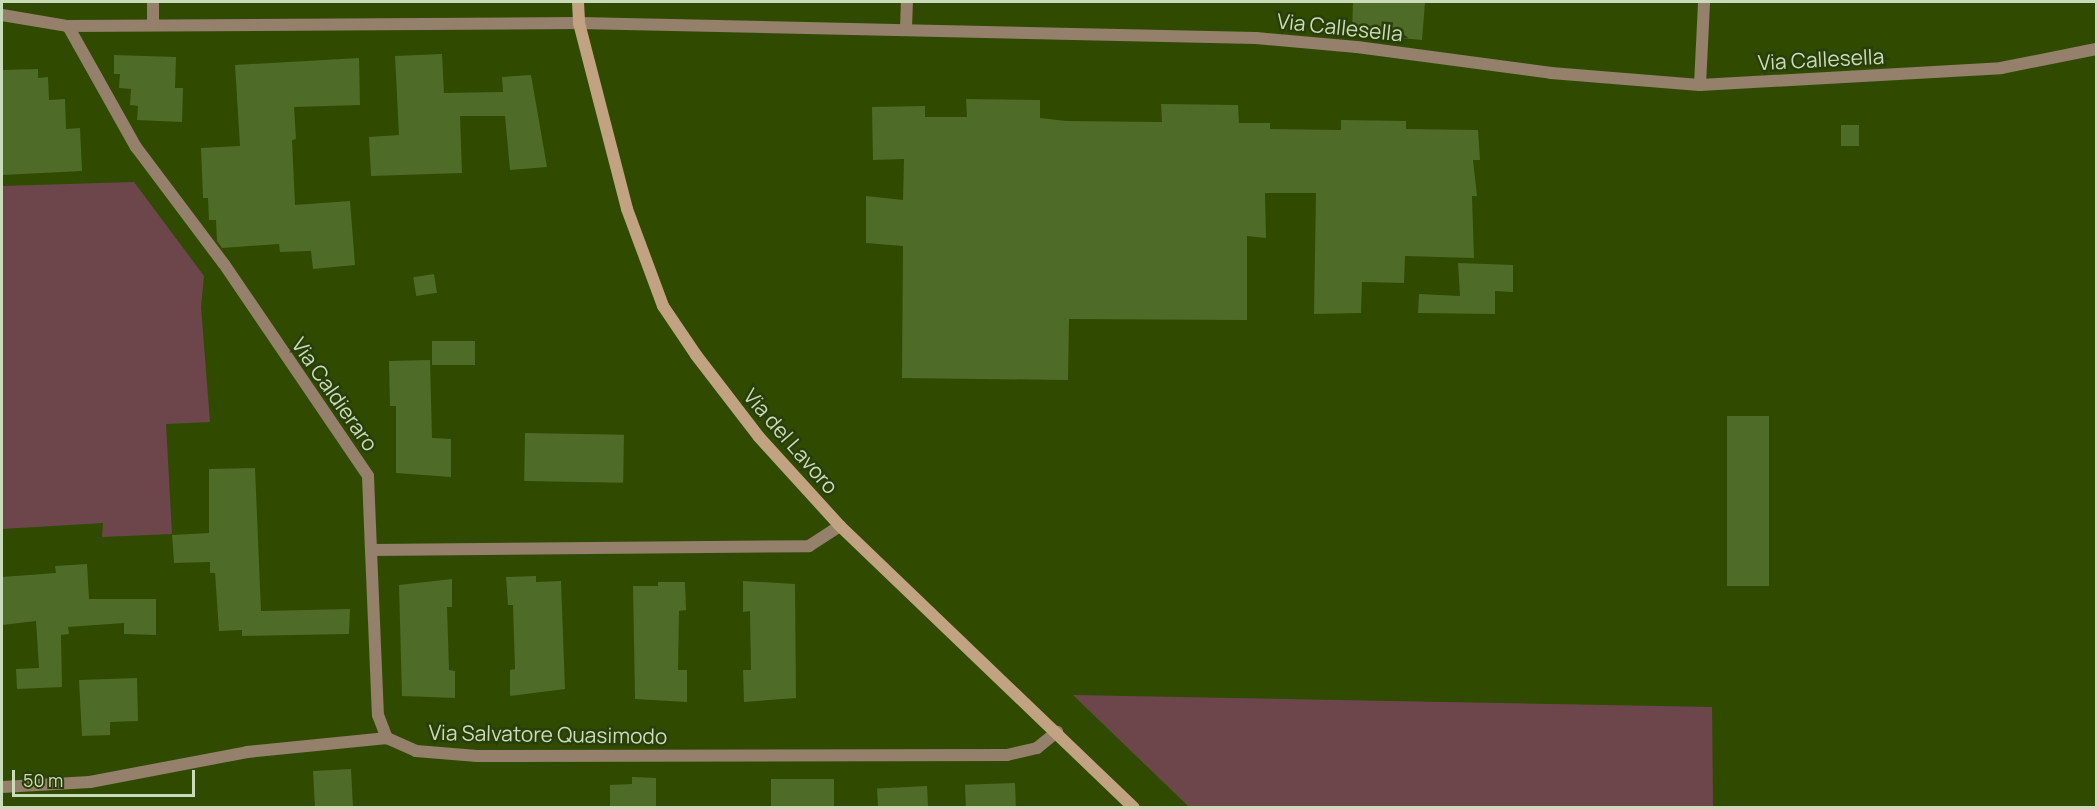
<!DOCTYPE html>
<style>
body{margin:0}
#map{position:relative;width:2098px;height:809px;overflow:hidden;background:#304b00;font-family:Manrope,sans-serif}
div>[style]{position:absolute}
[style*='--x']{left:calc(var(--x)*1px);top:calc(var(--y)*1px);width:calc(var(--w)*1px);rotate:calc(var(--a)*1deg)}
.green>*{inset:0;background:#6d464c}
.building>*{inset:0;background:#4e6b28;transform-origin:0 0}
.street>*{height:12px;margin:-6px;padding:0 6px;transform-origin:6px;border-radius:6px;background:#94806b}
.secondary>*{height:12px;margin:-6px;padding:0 6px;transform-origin:6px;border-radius:6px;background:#c2a381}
span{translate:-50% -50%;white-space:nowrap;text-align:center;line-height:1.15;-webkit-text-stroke:5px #2a3e0a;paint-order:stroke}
.street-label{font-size:21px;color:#c9dbb8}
.frame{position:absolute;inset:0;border:3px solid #c9dbb8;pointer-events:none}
.scale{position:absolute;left:12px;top:770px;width:183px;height:27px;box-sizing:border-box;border:3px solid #c9dbb8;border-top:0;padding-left:8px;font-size:18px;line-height:21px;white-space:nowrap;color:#c9dbb8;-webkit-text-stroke:4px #2a3e0a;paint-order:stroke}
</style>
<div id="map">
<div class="green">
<div style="clip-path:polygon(134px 182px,204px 276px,201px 307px,210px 422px,166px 424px,172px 534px,102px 537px,103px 523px,2px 529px,2px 186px)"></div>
<div style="clip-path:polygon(1073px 695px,1712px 707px,1713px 807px,1189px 807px)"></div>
</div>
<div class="building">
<div style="clip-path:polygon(1353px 2px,1425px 2px,1422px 40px,1352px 33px)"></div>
<div style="clip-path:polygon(442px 54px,444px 93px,503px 92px,502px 77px,531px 75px,547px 167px,510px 170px,505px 116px,460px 116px,462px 173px,371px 176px,369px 137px,399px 135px,395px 56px)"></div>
<div style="clip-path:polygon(114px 55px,176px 57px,175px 88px,183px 88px,182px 122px,137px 120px,138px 106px,130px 105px,131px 89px,119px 88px,120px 74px,114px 74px)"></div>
<div style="clip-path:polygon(359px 58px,360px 105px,294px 107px,296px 139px,292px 140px,295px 205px,350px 201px,355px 265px,313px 269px,311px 251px,280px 252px,279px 244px,222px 248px,217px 241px,216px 220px,209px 220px,208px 198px,203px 198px,201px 148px,240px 146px,235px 65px)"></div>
<div style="clip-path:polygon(38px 69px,38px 78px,48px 77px,49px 100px,65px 99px,66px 129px,80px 128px,82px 171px,2px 175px,2px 70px)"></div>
<div style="clip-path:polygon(966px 99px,1040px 100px,1040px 118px,1066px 121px,1162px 122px,1161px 104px,1238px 105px,1239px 123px,1270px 123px,1270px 129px,1341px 130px,1341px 120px,1406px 121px,1406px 129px,1478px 130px,1480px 160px,1473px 160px,1477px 196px,1472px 196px,1474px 258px,1405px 256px,1404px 283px,1362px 282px,1361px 313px,1314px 314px,1316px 193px,1265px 193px,1266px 238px,1247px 236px,1247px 320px,1069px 319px,1068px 380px,902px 378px,903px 246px,866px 243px,866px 196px,903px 200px,904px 159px,873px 160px,872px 107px,925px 106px,925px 117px,967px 117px)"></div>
<div style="left:1841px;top:125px;width:18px;height:21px"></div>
<div style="clip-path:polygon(1458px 263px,1513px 265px,1513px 292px,1495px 291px,1495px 314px,1418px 313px,1419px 294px,1460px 296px)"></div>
<div style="left:434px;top:274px;width:19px;height:21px;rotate:81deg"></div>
<div style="left:475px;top:341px;width:24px;height:43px;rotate:90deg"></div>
<div style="clip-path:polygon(430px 360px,432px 438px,451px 439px,451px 477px,396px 473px,396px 406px,390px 406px,389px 361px)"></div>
<div style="left:1727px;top:416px;width:42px;height:170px"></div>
<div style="left:525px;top:433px;width:99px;height:48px;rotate:1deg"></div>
<div style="clip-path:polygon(255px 468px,261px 611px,350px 609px,349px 634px,242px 636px,242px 630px,219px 631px,215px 573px,210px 573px,210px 562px,174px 563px,172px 535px,209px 533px,209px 469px)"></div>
<div style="clip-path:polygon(87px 564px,89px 599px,156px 599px,156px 635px,124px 634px,124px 623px,68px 627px,69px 634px,61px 635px,62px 687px,17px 689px,16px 669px,39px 668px,36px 621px,2px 625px,2px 577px,56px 573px,55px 566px)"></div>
<div style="clip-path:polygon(536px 576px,536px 582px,561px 581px,565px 689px,510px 696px,510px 670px,515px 669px,513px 605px,508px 605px,506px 577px)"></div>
<div style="clip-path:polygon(452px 579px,452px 607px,447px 607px,449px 670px,455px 671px,455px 698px,402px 696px,399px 585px)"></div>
<div style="clip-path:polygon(743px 581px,795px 584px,796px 698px,744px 702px,743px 670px,751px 670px,750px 611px,743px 612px)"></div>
<div style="clip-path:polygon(658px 582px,685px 582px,686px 610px,679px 611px,678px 670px,687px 670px,687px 702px,635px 699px,633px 586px,658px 586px)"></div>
<div style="clip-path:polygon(137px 678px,138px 721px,110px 722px,110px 735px,82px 736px,79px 680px)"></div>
<div style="left:351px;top:769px;width:38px;height:38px;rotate:87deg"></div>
<div style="clip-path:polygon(632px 777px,656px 778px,656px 807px,610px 807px,610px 785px,632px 784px)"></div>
<div style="left:834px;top:779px;width:28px;height:63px;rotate:90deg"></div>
<div style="left:1015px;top:783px;width:24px;height:50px;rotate:88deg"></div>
<div style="left:927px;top:786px;width:21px;height:50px;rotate:87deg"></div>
</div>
<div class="street">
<div style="--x:2;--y:15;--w:67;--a:9.5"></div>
<div style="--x:68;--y:26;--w:511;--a:-0.34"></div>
<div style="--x:579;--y:23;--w:677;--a:1.27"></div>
<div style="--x:1256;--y:38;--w:101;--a:5.1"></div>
<div style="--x:1357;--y:47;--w:196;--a:7.6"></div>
<div style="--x:1551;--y:73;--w:149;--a:4.6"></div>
<div style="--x:1700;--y:85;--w:301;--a:-3.2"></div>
<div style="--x:2001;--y:68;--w:97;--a:-11.3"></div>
<div style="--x:153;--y:25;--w:23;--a:-90"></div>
<div style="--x:68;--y:26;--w:139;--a:60.7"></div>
<div style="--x:136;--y:147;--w:146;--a:53.1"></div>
<div style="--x:224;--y:264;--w:256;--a:55.8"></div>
<div style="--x:368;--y:476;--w:74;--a:87.7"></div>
<div style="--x:371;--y:550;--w:438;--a:-0.5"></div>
<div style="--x:809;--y:546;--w:37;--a:-33"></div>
<div style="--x:906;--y:28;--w:26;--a:-88"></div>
<div style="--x:1700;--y:85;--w:83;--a:-87.2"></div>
<div style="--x:371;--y:550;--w:165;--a:87.6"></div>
<div style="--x:378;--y:715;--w:25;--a:69"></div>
<div style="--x:2;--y:787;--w:88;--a:-3.3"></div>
<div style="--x:90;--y:782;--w:160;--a:-10.8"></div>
<div style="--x:247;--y:752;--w:141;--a:-5.7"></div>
<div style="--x:387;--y:738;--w:32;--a:24"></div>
<div style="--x:416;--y:751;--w:61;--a:4.7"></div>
<div style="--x:477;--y:756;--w:530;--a:-0.11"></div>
<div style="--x:1007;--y:755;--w:31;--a:-13"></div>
<div style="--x:1037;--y:748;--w:26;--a:-39"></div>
</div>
<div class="secondary">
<div style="--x:578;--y:2;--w:21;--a:87"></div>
<div style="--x:579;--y:23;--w:192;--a:75.5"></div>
<div style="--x:627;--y:209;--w:103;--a:69.6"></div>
<div style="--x:663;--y:306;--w:59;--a:56"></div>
<div style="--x:696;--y:355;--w:103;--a:52.5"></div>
<div style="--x:759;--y:437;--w:120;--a:47.7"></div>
<div style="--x:840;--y:526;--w:407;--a:43.8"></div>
</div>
<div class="street-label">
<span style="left:1340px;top:27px;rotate:6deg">Via Callesella</span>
<span style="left:1821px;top:59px;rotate:-3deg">Via Callesella</span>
<span style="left:335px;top:394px;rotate:55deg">Via Caldieraro</span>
<span style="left:791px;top:441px;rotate:49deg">Via del Lavoro</span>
<span style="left:548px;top:734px;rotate:1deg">Via Salvatore Quasimodo</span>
</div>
<div class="frame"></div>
<div class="scale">50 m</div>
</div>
